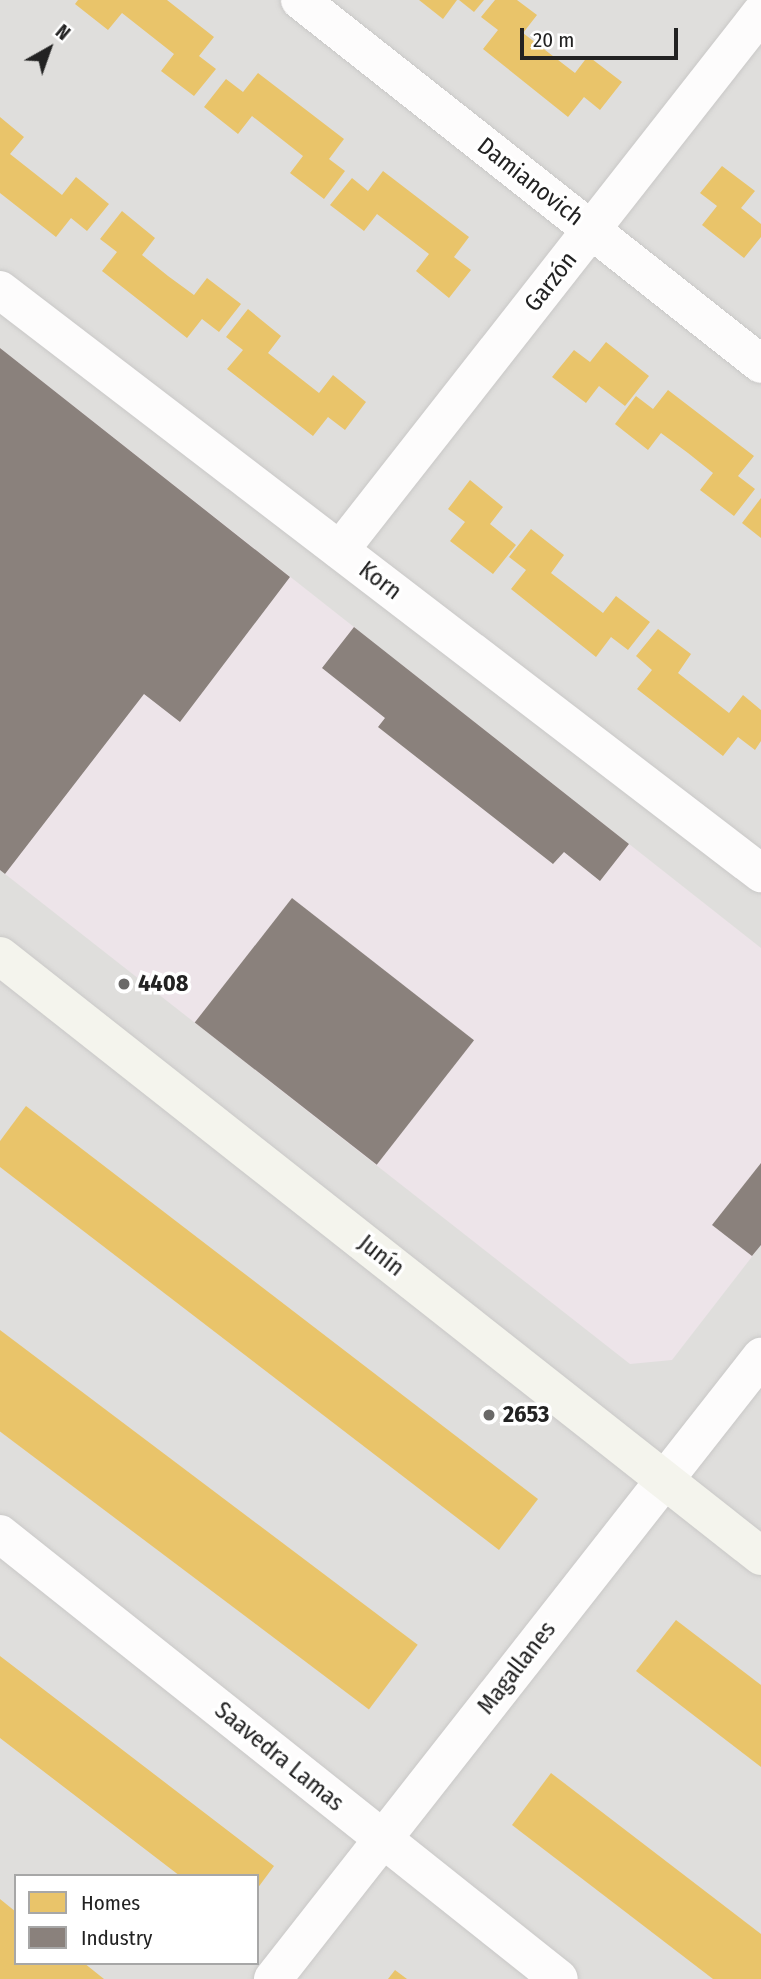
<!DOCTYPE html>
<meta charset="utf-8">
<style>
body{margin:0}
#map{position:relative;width:761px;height:1979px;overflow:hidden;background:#f0eeeb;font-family:"Fira Sans Condensed",sans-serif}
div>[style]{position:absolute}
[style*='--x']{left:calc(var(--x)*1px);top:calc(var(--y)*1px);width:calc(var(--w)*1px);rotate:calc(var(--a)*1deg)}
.residential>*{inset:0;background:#dfdedc}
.industrial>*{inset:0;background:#ede4e9}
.homes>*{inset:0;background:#e9c46a;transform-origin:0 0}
.industry>*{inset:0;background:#8a817c;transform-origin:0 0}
.roads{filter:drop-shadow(0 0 2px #c9c8c7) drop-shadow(0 0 2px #c9c8c7)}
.street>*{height:38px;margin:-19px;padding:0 19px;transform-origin:19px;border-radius:19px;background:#fdfcfc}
.secondary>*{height:38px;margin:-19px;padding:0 19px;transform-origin:19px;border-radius:19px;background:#f4f4ed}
.dots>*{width:19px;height:19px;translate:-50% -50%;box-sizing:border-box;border:4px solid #fff;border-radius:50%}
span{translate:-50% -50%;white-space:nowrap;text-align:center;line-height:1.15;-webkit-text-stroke:7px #fff;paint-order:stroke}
.street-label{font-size:24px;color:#222}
.poi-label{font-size:24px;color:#222;font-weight:700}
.left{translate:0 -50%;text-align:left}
.legend{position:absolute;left:14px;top:1874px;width:245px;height:91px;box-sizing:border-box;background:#fff;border:2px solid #a7a7a7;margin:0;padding:9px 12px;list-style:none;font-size:21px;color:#222}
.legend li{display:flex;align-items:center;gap:14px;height:35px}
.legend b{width:35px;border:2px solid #a7a7a7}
.north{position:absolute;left:14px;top:14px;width:70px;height:70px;-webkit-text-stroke:5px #fff;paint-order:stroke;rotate:40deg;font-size:19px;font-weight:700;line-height:28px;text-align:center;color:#222}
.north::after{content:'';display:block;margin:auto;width:24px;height:32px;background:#222;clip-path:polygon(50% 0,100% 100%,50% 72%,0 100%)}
.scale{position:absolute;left:520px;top:28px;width:158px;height:32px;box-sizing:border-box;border:4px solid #222;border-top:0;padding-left:9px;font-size:21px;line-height:24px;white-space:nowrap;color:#222;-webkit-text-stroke:5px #fff;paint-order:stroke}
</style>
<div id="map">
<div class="residential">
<div style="clip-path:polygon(evenodd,0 0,761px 0,761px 1979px,0 1979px,0 0,16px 1876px,257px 1876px,257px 1963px,16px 1963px,16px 1876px)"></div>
</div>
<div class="industrial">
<div style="clip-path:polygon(0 348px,761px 948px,761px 1245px,672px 1360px,630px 1364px,0 870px)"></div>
</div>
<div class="homes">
<div style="clip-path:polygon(78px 0,167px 0,214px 37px,199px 56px,216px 69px,194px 96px,161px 71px,174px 54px,122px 13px,108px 30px,75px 4px)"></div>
<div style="clip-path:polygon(419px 0,457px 0,443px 19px)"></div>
<div style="clip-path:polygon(459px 0,484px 0,474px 12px)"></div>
<div style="clip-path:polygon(495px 0,517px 0,537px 15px,523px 33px,575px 73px,588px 56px,622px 82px,600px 110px,584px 97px,568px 117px,483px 49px,498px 30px,481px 17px)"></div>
<div style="clip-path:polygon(258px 73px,344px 139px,329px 159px,345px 171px,324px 199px,290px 173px,303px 156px,252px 116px,238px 134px,204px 107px,226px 79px,243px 92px)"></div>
<div style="clip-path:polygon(0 117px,24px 137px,10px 154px,62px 195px,76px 177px,109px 204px,87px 231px,71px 218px,56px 237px,0 193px)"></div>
<div style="clip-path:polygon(722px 166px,755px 191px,741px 208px,761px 224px,761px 237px,744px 258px,702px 225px,717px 206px,700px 193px)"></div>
<div style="clip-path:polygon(383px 171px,469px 237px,454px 257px,471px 270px,449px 298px,416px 271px,429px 254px,377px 214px,364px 231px,330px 205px,352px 178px,368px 191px)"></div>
<div style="clip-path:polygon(122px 211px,155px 238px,142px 255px,168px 276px,194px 295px,207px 278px,241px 304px,219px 332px,202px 319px,187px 338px,102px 271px,117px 252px,100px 239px)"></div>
<div style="clip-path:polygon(248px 309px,281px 336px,268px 353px,319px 393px,333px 375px,366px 402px,345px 430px,328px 417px,313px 436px,227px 369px,243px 350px,226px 337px)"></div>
<div style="clip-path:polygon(606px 342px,649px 376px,625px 406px,599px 386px,586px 403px,552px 377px,574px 350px,590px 362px)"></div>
<div style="clip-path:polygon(668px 390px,754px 456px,738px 476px,755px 489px,734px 516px,700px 490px,713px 473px,688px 453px,661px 433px,648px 450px,615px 424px,636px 396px,653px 409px)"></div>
<div style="clip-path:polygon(470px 480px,503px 507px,490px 524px,516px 545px,493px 574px,450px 541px,465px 522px,448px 509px)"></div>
<div style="clip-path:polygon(761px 498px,761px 538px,742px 523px)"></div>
<div style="clip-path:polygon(531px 529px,564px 555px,551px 573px,603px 613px,616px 596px,650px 622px,628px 650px,611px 637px,596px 657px,511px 589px,526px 570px,509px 557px)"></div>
<div style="clip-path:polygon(658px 629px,691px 654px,678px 673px,729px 713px,743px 695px,761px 710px,761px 741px,755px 750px,738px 737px,723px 756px,637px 689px,652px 670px,636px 656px)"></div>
<div style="clip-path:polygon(26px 1106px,538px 1499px,499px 1550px,0 1167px,0 1141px)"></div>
<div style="left:0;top:1330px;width:523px;height:81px;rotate:37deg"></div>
<div style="clip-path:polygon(676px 1620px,761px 1685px,761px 1767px,636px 1671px)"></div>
<div style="clip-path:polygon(0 1656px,274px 1866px,257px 1889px,257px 1876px,180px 1876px,0 1738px)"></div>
<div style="clip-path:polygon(551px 1773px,761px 1934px,761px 1979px,713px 1979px,512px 1825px)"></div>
<div style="clip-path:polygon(0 1899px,16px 1912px,16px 1963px,84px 1963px,104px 1979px,0 1979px)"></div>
<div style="clip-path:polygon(395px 1970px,407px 1979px,388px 1979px)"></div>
</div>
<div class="industry">
<div style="clip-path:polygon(0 348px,290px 577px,180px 722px,144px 694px,5px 874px,0 870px)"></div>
<div style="clip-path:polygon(354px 627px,629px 844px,600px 881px,564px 852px,553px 864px,378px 727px,385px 718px,322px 668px)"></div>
<div style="left:292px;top:898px;width:231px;height:158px;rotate:38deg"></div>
<div style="clip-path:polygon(761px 1163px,761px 1245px,752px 1256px,712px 1225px)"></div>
</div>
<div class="roads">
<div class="street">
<div style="--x:300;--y:0;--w:587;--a:38.29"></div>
<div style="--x:0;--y:290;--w:959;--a:37.46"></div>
<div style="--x:340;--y:550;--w:682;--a:-51.9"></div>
<div style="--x:0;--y:1534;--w:714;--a:38.52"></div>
<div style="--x:273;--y:1979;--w:791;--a:-51.88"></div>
</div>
<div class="secondary">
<div style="--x:0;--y:956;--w:969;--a:38.25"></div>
</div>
</div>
<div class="dots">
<div style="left:124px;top:984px;background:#6a6968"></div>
<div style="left:489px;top:1415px;background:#6a6968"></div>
</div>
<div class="street-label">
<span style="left:530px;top:182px;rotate:38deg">Damianovich</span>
<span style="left:551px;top:282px;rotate:-52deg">Garzón</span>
<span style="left:380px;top:581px;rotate:37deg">Korn</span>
<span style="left:381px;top:1256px;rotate:38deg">Junín</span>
<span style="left:517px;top:1668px;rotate:-52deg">Magallanes</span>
<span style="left:279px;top:1757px;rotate:39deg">Saavedra Lamas</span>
</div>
<div class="poi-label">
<span class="left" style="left:138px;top:984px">4408</span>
<span class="left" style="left:503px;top:1415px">2653</span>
</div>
<ul class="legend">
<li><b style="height:19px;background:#e9c46a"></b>Homes</li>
<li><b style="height:19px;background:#8a817c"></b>Industry</li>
</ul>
<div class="north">N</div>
<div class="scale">20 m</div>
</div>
